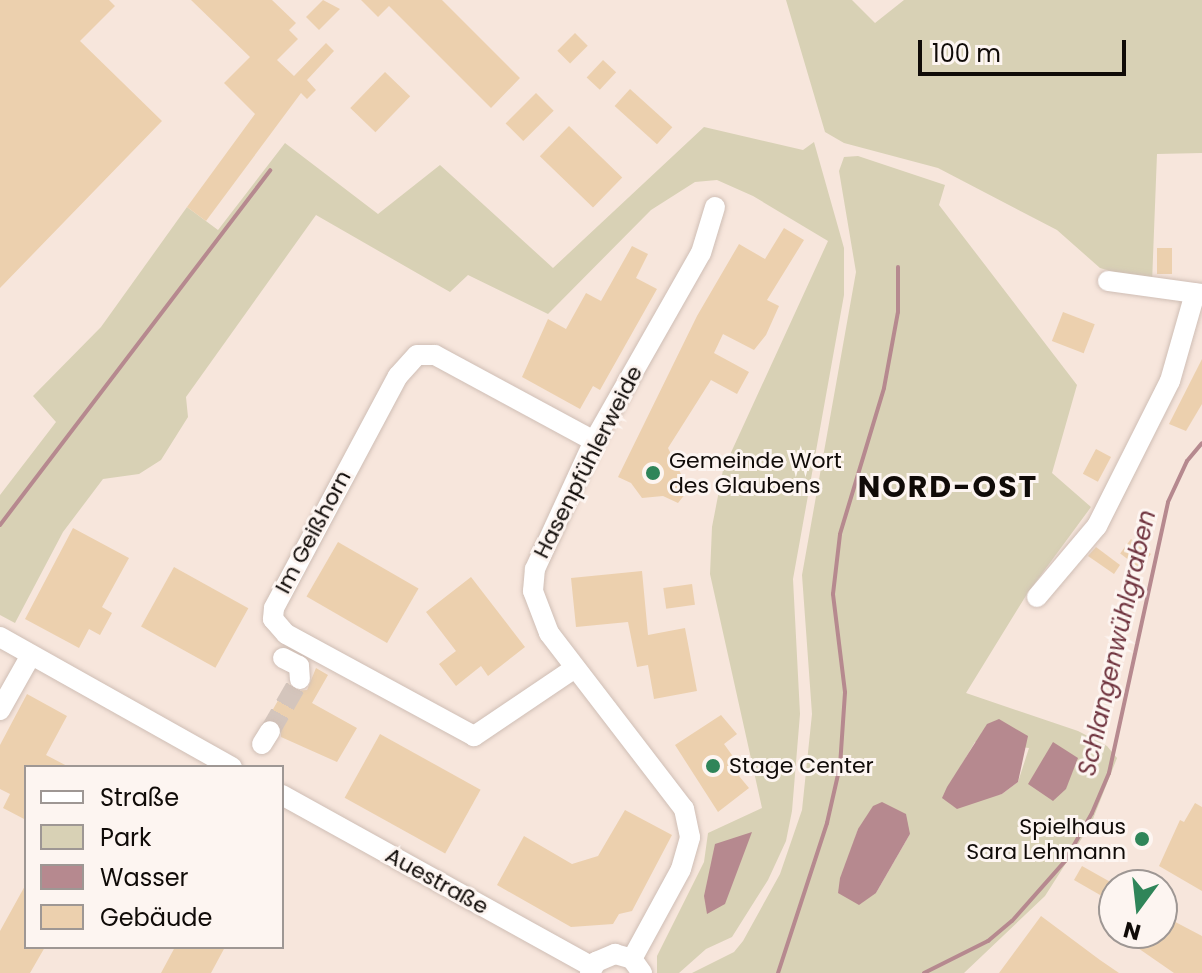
<!DOCTYPE html>
<meta charset="utf-8">
<style>
body{margin:0}
#map{position:relative;width:1202px;height:973px;overflow:hidden;background:#f7e6dc;font-family:Poppins,sans-serif}
div>[style]{position:absolute}
[style*='--x']{left:calc(var(--x)*1px);top:calc(var(--y)*1px);width:calc(var(--w)*1px);rotate:calc(var(--a)*1deg)}
.green>*{inset:0;background:#d8d1b5}
.water>*{inset:0;background:#b6898f}
.stream>*{height:4px;margin:-2px;padding:0 2px;transform-origin:2px;border-radius:2px;background:#b6898f}
.building>*{inset:0;background:#ecd0ae;transform-origin:0 0}
.minor-tunnel>*{height:20px;margin-top:-10px;transform-origin:0;background:repeating-linear-gradient(90deg,#d4c5bc 0 20px,transparent 0 30px)}
.roads{filter:drop-shadow(0 0 2px #cfbeb5) drop-shadow(0 0 2px #cfbeb5)}
.minor>*{height:20px;margin:-10px;padding:0 10px;transform-origin:10px;border-radius:10px;background:#fff}
.dots>*{width:22px;height:22px;translate:-50% -50%;box-sizing:border-box;border:4px solid #fdf5f1;border-radius:50%}
span{translate:-50% -50%;white-space:nowrap;text-align:center;line-height:1.15;-webkit-text-stroke:6px #fdf5f1;paint-order:stroke}
.poi-label{font-size:22px;color:#100b08}
.left{translate:0 -50%;text-align:left}
.right{translate:-100% -50%;text-align:right}
.street-label{font-size:22px;color:#100b08}
.water-label{font-size:24px;color:#70343f;font-style:italic}
.district-label{font-size:30px;color:#100b08;font-weight:700;letter-spacing:2px}
.legend{position:absolute;left:24px;top:765px;width:260px;height:184px;box-sizing:border-box;background:#fdf5f1;border:2px solid #9e9794;margin:0;padding:10px 14px;list-style:none;font-size:24px;color:#100b08}
.legend li{display:flex;align-items:center;gap:16px;height:40px}
.legend b{width:40px;border:2px solid #9e9794}
.north{position:absolute;left:1098px;top:869px;width:80px;height:80px;box-sizing:border-box;background:#fdf5f1;border:2px solid #9e9794;border-radius:50%;rotate:195deg;font-size:22px;font-weight:700;line-height:32px;text-align:center;color:#100b08}
.north::after{content:'';display:block;margin:auto;width:28px;height:36px;background:#2f8559;clip-path:polygon(50% 0,100% 100%,50% 72%,0 100%)}
.scale{position:absolute;left:918px;top:40px;width:208px;height:36px;box-sizing:border-box;border:4px solid #100b08;border-top:0;padding-left:10px;font-size:24px;line-height:28px;white-space:nowrap;color:#100b08;-webkit-text-stroke:6px #fdf5f1;paint-order:stroke}
</style>
<div id="map">
<div class="green">
<div style="clip-path:polygon(786px 0,852px 0,875px 23px,904px 0,1202px 0,1202px 153px,1157px 154px,1152px 283px,1100px 268px,1057px 230px,938px 168px,844px 143px,825px 132px)"></div>
<div style="clip-path:polygon(704px 127px,803px 150px,814px 142px,844px 248px,844px 295px,793px 579px,800px 714px,792px 811px,786px 841px,768px 880px,732px 937px,706px 949px,679px 973px,657px 973px,657px 956px,704px 862px,708px 833px,762px 808px,710px 574px,712px 527px,723px 470px,828px 241px,753px 196px,717px 180px,695px 182px,651px 210px,548px 314px,468px 275px,450px 292px,316px 215px,186px 397px,188px 417px,161px 460px,139px 474px,103px 479px,63px 532px,15px 623px,0 615px,0 495px,56px 422px,33px 396px,101px 327px,187px 207px,218px 230px,285px 143px,378px 214px,440px 165px,553px 268px)"></div>
<div style="clip-path:polygon(evenodd,858px 156px,945px 185px,939px 205px,1077px 385px,1052px 473px,1091px 507px,1027px 594px,966px 693px,1078px 731px,1107px 746px,1117px 758px,1091px 824px,1045px 896px,964px 973px,692px 973px,734px 952px,743px 941px,780px 874px,802px 810px,812px 714px,802px 575px,856px 272px,839px 171px,844px 157px,858px 156px,975px 742px,1029px 748px,1018px 782px,1002px 794px,988px 797px,962px 764px,975px 742px,858px 156px,858px 829px,910px 834px,876px 893px,838px 893px,858px 829px)"></div>
</div>
<div class="water">
<div style="clip-path:polygon(999px 719px,1028px 736px,1018px 782px,1002px 794px,957px 809px,942px 798px,947px 787px,987px 724px)"></div>
<div style="clip-path:polygon(1053px 742px,1078px 758px,1066px 789px,1053px 801px,1028px 784px)"></div>
<div style="clip-path:polygon(882px 802px,906px 814px,910px 834px,876px 893px,859px 905px,838px 893px,840px 878px,858px 829px,873px 806px)"></div>
<div style="clip-path:polygon(752px 832px,725px 904px,707px 914px,704px 896px,715px 844px)"></div>
</div>
<div class="stream">
<div style="--x:0;--y:525;--w:446;--a:-52.7"></div>
<div style="--x:778;--y:973;--w:158;--a:-71.9"></div>
<div style="--x:827;--y:823;--w:58;--a:-77.2"></div>
<div style="--x:840;--y:766;--w:74;--a:-86.1"></div>
<div style="--x:845;--y:692;--w:99;--a:-97"></div>
<div style="--x:833;--y:594;--w:60;--a:-83.3"></div>
<div style="--x:840;--y:534;--w:152;--a:-73.2"></div>
<div style="--x:884;--y:388;--w:77;--a:-79.6"></div>
<div style="--x:898;--y:312;--w:45;--a:-90"></div>
<div style="--x:924;--y:973;--w:72;--a:-26.6"></div>
<div style="--x:988;--y:941;--w:31;--a:-40"></div>
<div style="--x:1012;--y:921;--w:80;--a:-48.5"></div>
<div style="--x:1065;--y:861;--w:55;--a:-60.6"></div>
<div style="--x:1092;--y:813;--w:43;--a:-67"></div>
<div style="--x:1109;--y:773;--w:277;--a:-77.7"></div>
<div style="--x:1168;--y:502;--w:45;--a:-65.1"></div>
<div style="--x:1187;--y:461;--w:23;--a:-50"></div>
</div>
<div class="building">
<div style="clip-path:polygon(0 0,109px 0,115px 6px,80px 41px,162px 121px,0 288px)"></div>
<div style="clip-path:polygon(191px 0,272px 0,296px 23px,289px 30px,298px 39px,277px 60px,294px 76px,326px 43px,334px 51px,307px 80px,316px 90px,307px 99px,301px 93px,206px 221px,187px 207px,255px 114px,224px 83px,250px 57px)"></div>
<div style="clip-path:polygon(323px 0,340px 9px,319px 30px,306px 17px)"></div>
<div style="clip-path:polygon(361px 0,442px 0,520px 78px,491px 108px,389px 6px,378px 17px)"></div>
<div style="left:575px;top:33px;width:18px;height:25px;rotate:45deg"></div>
<div style="left:603px;top:60px;width:18px;height:24px;rotate:43deg"></div>
<div style="left:385px;top:72px;width:35px;height:50px;rotate:44deg"></div>
<div style="left:630px;top:89px;width:57px;height:23px;rotate:42deg"></div>
<div style="left:536px;top:93px;width:25px;height:43px;rotate:45deg"></div>
<div style="left:569px;top:126px;width:74px;height:42px;rotate:44deg"></div>
<div style="clip-path:polygon(784px 228px,804px 240px,767px 300px,779px 306px,766px 335px,754px 350px,723px 334px,714px 353px,749px 372px,737px 394px,711px 380px,668px 448px,683px 478px,694px 483px,678px 503px,663px 496px,642px 498px,631px 483px,618px 477px,697px 316px,739px 244px,765px 259px)"></div>
<div style="clip-path:polygon(632px 246px,648px 254px,636px 278px,657px 289px,600px 390px,593px 386px,580px 409px,522px 377px,548px 319px,566px 329px,586px 293px,601px 301px)"></div>
<div style="left:1157px;top:248px;width:15px;height:26px"></div>
<div style="left:1063px;top:312px;width:34px;height:31px;rotate:21deg"></div>
<div style="clip-path:polygon(1202px 359px,1202px 404px,1186px 431px,1169px 424px)"></div>
<div style="left:1096px;top:449px;width:17px;height:28px;rotate:28deg"></div>
<div style="clip-path:polygon(73px 528px,129px 558px,102px 607px,112px 613px,100px 635px,89px 629px,79px 648px,25px 619px)"></div>
<div style="left:1131px;top:539px;width:25px;height:18px;rotate:37deg"></div>
<div style="left:338px;top:542px;width:93px;height:63px;rotate:30deg"></div>
<div style="clip-path:polygon(1096px 547px,1120px 565px,1114px 574px,1088px 556px)"></div>
<div style="left:174px;top:567px;width:85px;height:68px;rotate:29deg"></div>
<div style="clip-path:polygon(642px 571px,648px 635px,685px 628px,697px 691px,654px 699px,648px 665px,637px 667px,628px 622px,576px 627px,571px 578px)"></div>
<div style="clip-path:polygon(471px 577px,525px 647px,488px 676px,481px 666px,456px 686px,439px 664px,456px 651px,426px 612px)"></div>
<div style="left:692px;top:584px;width:21px;height:29px;rotate:82deg"></div>
<div style="clip-path:polygon(316px 668px,328px 675px,312px 703px,357px 728px,337px 762px,281px 737px,281px 724px,268px 718px,288px 683px,295px 691px,307px 690px)"></div>
<div style="clip-path:polygon(27px 694px,67px 716px,46px 755px,69px 767px,26px 767px,26px 820px,3px 808px,10px 794px,0 789px,0 745px)"></div>
<div style="clip-path:polygon(721px 715px,737px 734px,724px 744px,737px 762px,742px 759px,739px 776px,749px 788px,718px 812px,675px 745px)"></div>
<div style="left:380px;top:734px;width:115px;height:73px;rotate:29deg"></div>
<div style="clip-path:polygon(1195px 803px,1202px 807px,1202px 891px,1159px 866px,1180px 820px,1184px 822px)"></div>
<div style="clip-path:polygon(625px 810px,672px 835px,632px 911px,619px 914px,613px 924px,571px 927px,497px 885px,524px 836px,572px 864px,598px 856px)"></div>
<div style="clip-path:polygon(1082px 866px,1114px 884px,1114px 903px,1074px 880px)"></div>
<div style="clip-path:polygon(26px 884px,26px 947px,45px 947px,30px 973px,0 973px,0 931px)"></div>
<div style="clip-path:polygon(1162px 915px,1202px 936px,1202px 973px,1174px 973px,1135px 946px,1141px 933px,1162px 933px)"></div>
<div style="clip-path:polygon(1041px 916px,1100px 960px,1119px 973px,999px 973px)"></div>
<div style="clip-path:polygon(175px 947px,225px 947px,211px 973px,161px 973px)"></div>
</div>
<div class="minor-tunnel">
<div style="--x:270;--y:731;--w:60;--a:-60"></div>
</div>
<div class="roads">
<div class="minor">
<div style="--x:1108;--y:281;--w:95;--a:7.9"></div>
<div style="--x:1037;--y:597;--w:93;--a:-49.8"></div>
<div style="--x:1097;--y:526;--w:162;--a:-63.3"></div>
<div style="--x:1170;--y:381;--w:91;--a:-74.1"></div>
<div style="--x:0;--y:637;--w:266;--a:29.3"></div>
<div style="--x:283;--y:658;--w:18;--a:27"></div>
<div style="--x:299;--y:666;--w:13;--a:86"></div>
<div style="--x:575;--y:668;--w:122;--a:146"></div>
<div style="--x:474;--y:736;--w:214;--a:-151.5"></div>
<div style="--x:286;--y:634;--w:20;--a:-131"></div>
<div style="--x:273;--y:619;--w:11;--a:-85"></div>
<div style="--x:274;--y:608;--w:263;--a:-61.9"></div>
<div style="--x:398;--y:376;--w:28;--a:-48"></div>
<div style="--x:417;--y:355;--w:18;--a:0"></div>
<div style="--x:435;--y:355;--w:181;--a:28.4"></div>
<div style="--x:0;--y:710;--w:63;--a:-60.6"></div>
<div style="--x:262;--y:744;--w:15;--a:-58"></div>
<div style="--x:282;--y:795;--w:355;--a:29"></div>
<div style="--x:632;--y:959;--w:102;--a:-61.4"></div>
<div style="--x:681;--y:869;--w:33;--a:-74"></div>
<div style="--x:690;--y:837;--w:29;--a:-102"></div>
<div style="--x:684;--y:809;--w:222;--a:-127.5"></div>
<div style="--x:549;--y:633;--w:45;--a:-110.9"></div>
<div style="--x:533;--y:591;--w:22;--a:-85"></div>
<div style="--x:535;--y:569;--w:141;--a:-65.3"></div>
<div style="--x:594;--y:441;--w:216;--a:-60.4"></div>
<div style="--x:701;--y:253;--w:48;--a:-73.1"></div>
<div style="--x:590;--y:973;--w:13;--a:-61"></div>
<div style="--x:596;--y:962;--w:21;--a:-23"></div>
<div style="--x:615;--y:954;--w:18;--a:16"></div>
<div style="--x:632;--y:959;--w:17;--a:54"></div>
</div>
</div>
<div class="dots">
<div style="left:653px;top:473px;background:#2f8559"></div>
<div style="left:713px;top:766px;background:#2f8559"></div>
<div style="left:1142px;top:839px;background:#2f8559"></div>
</div>
<div class="poi-label">
<span class="left" style="left:669px;top:473px">Gemeinde Wort<br>des Glaubens</span>
<span class="left" style="left:729px;top:766px">Stage Center</span>
<span class="right" style="left:1126px;top:839px">Spielhaus<br>Sara Lehmann</span>
</div>
<div class="street-label">
<span style="left:588px;top:462px;rotate:-63deg">Hasenpfühlerweide</span>
<span style="left:313px;top:532px;rotate:-62deg">Im Geißhorn</span>
<span style="left:437px;top:881px;rotate:29deg">Auestraße</span>
</div>
<div class="water-label">
<span style="left:1117px;top:643px;rotate:-77deg">Schlangenwühlgraben</span>
</div>
<div class="district-label">
<span style="left:948px;top:487px">NORD-OST</span>
</div>
<ul class="legend">
<li><b style="height:10px;background:#fff"></b>Straße</li>
<li><b style="height:22px;background:#d8d1b5"></b>Park</li>
<li><b style="height:22px;background:#b6898f"></b>Wasser</li>
<li><b style="height:22px;background:#ecd0ae"></b>Gebäude</li>
</ul>
<div class="north">N</div>
<div class="scale">100 m</div>
</div>
